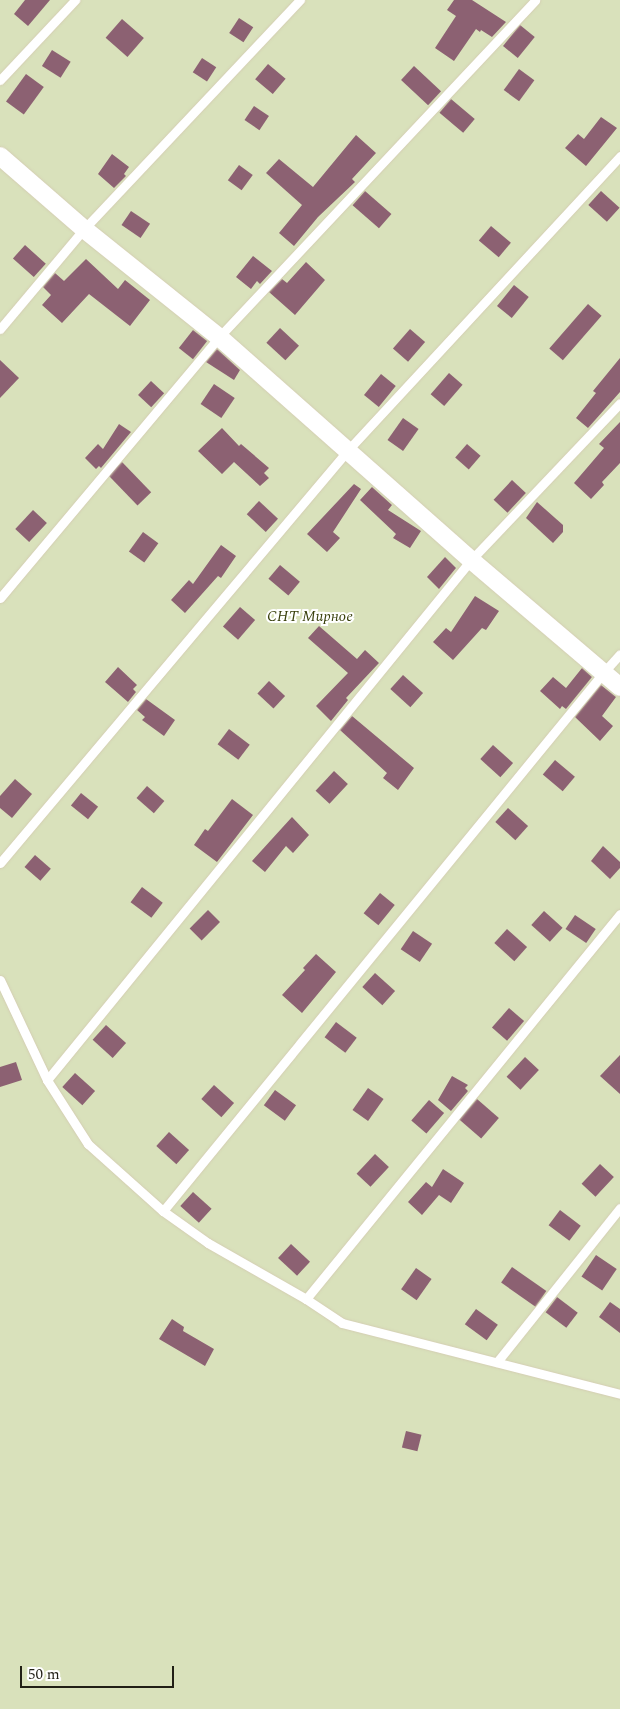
<!DOCTYPE html>
<meta charset="utf-8">
<style>
body{margin:0}
#map{position:relative;width:620px;height:1709px;overflow:hidden;background:#fef8dc;font-family:Spectral,serif}
div>[style]{position:absolute}
[style*='--x']{left:calc(var(--x)*1px);top:calc(var(--y)*1px);width:calc(var(--w)*1px);rotate:calc(var(--a)*1deg)}
.green>*{inset:0;background:#d9e1bb;transform-origin:0 0}
.building>*{inset:0;background:#8c6172;transform-origin:0 0}
.roads{filter:drop-shadow(0 0 1px #d4ceb3) drop-shadow(0 0 1px #d4ceb3)}
.lane>*{height:9px;margin:-4.5px;padding:0 4.5px;transform-origin:4.5px;border-radius:4.5px;background:#fff}
.street>*{height:18px;margin:-9px;padding:0 9px;transform-origin:9px;border-radius:9px;background:#fff}
span{translate:-50% -50%;white-space:nowrap;text-align:center;line-height:1.15;-webkit-text-stroke:4px #fff;paint-order:stroke}
.park-label{font-size:15px;color:#39400c;font-style:italic}
.scale{position:absolute;left:20px;top:1666px;width:154px;height:22px;box-sizing:border-box;border:2px solid #211f15;border-top:0;padding-left:6px;font-size:15px;line-height:18px;white-space:nowrap;color:#211f15;-webkit-text-stroke:4px #fff;paint-order:stroke}
</style>
<div id="map">
<div class="green">
<div style="left:0;top:0;width:620px;height:1709px"></div>
</div>
<div class="building">
<div style="clip-path:polygon(25px 0,50px 0,28px 26px,14px 14px)"></div>
<div style="clip-path:polygon(454px 0,472px 0,506px 22px,492px 37px,481px 30px,480px 32px,476px 29px,454px 61px,435px 48px,456px 16px,447px 10px)"></div>
<div style="left:239px;top:18px;width:17px;height:18px;rotate:33deg"></div>
<div style="left:122px;top:19px;width:29px;height:25px;rotate:41deg"></div>
<div style="left:520px;top:25px;width:19px;height:27px;rotate:39deg"></div>
<div style="left:52px;top:50px;width:22px;height:19px;rotate:32deg"></div>
<div style="left:202px;top:58px;width:17px;height:17px;rotate:33deg"></div>
<div style="left:268px;top:64px;width:23px;height:20px;rotate:40deg"></div>
<div style="left:414px;top:66px;width:37px;height:19px;rotate:43deg"></div>
<div style="left:519px;top:69px;width:19px;height:26px;rotate:36deg"></div>
<div style="left:26px;top:74px;width:22px;height:34px;rotate:36deg"></div>
<div style="left:451px;top:99px;width:31px;height:18px;rotate:40deg"></div>
<div style="left:254px;top:106px;width:18px;height:17px;rotate:34deg"></div>
<div style="clip-path:polygon(601px 117px,617px 128px,586px 166px,565px 148px,578px 134px,584px 139px)"></div>
<div style="clip-path:polygon(356px 135px,376px 153px,352px 179px,355px 182px,318px 217px,294px 246px,279px 233px,302px 205px,266px 173px,279px 159px,313px 187px)"></div>
<div style="clip-path:polygon(112px 154px,129px 167px,124px 174px,126px 176px,114px 188px,98px 174px)"></div>
<div style="left:239px;top:165px;width:17px;height:19px;rotate:36deg"></div>
<div style="left:365px;top:191px;width:35px;height:19px;rotate:41deg"></div>
<div style="left:601px;top:191px;width:25px;height:19px;rotate:42deg"></div>
<div style="left:131px;top:211px;width:23px;height:17px;rotate:34deg"></div>
<div style="left:491px;top:226px;width:26px;height:19px;rotate:40deg"></div>
<div style="left:25px;top:245px;width:28px;height:18px;rotate:42deg"></div>
<div style="clip-path:polygon(253px 256px,272px 271px,260px 284px,257px 281px,251px 289px,236px 277px)"></div>
<div style="clip-path:polygon(86px 259px,118px 289px,125px 280px,150px 300px,130px 326px,89px 294px,62px 323px,42px 305px,51px 295px,43px 287px,55px 273px,64px 281px)"></div>
<div style="clip-path:polygon(306px 262px,325px 280px,295px 315px,269px 292px,282px 279px,287px 283px)"></div>
<div style="left:514px;top:285px;width:19px;height:27px;rotate:39deg"></div>
<div style="left:588px;top:304px;width:18px;height:59px;rotate:41deg"></div>
<div style="left:280px;top:328px;width:26px;height:20px;rotate:43deg"></div>
<div style="left:410px;top:329px;width:20px;height:26px;rotate:41deg"></div>
<div style="left:193px;top:330px;width:18px;height:23px;rotate:38deg"></div>
<div style="clip-path:polygon(217px 349px,240px 370px,234px 380px,206px 362px)"></div>
<div style="clip-path:polygon(620px 358px,620px 392px,588px 428px,576px 418px,596px 393px,593px 391px)"></div>
<div style="clip-path:polygon(0 360px,19px 378px,0 398px)"></div>
<div style="left:449px;top:373px;width:18px;height:28px;rotate:41deg"></div>
<div style="left:381px;top:374px;width:19px;height:27px;rotate:39deg"></div>
<div style="left:151px;top:381px;width:18px;height:19px;rotate:43deg"></div>
<div style="left:214px;top:384px;width:25px;height:24px;rotate:34deg"></div>
<div style="left:403px;top:418px;width:19px;height:27px;rotate:35deg"></div>
<div style="clip-path:polygon(620px 422px,620px 463px,602px 482px,604px 485px,591px 499px,574px 483px,604px 448px,599px 444px)"></div>
<div style="clip-path:polygon(119px 424px,131px 432px,101px 468px,99px 466px,96px 469px,85px 458px,98px 444px,103px 449px)"></div>
<div style="clip-path:polygon(222px 428px,239px 446px,241px 444px,269px 468px,264px 473px,269px 478px,260px 486px,234px 462px,222px 474px,198px 451px)"></div>
<div style="left:467px;top:444px;width:18px;height:18px;rotate:41deg"></div>
<div style="left:122px;top:462px;width:42px;height:19px;rotate:46deg"></div>
<div style="left:512px;top:480px;width:19px;height:27px;rotate:43deg"></div>
<div style="clip-path:polygon(354px 484px,361px 489px,333px 532px,340px 538px,327px 552px,307px 534px)"></div>
<div style="clip-path:polygon(372px 487px,392px 505px,388px 510px,421px 531px,410px 548px,393px 538px,396px 534px,360px 500px)"></div>
<div style="left:259px;top:501px;width:26px;height:18px;rotate:43deg"></div>
<div style="clip-path:polygon(537px 502px,563px 525px,563px 532px,553px 543px,526px 518px)"></div>
<div style="left:33px;top:510px;width:19px;height:26px;rotate:43deg"></div>
<div style="left:143px;top:532px;width:19px;height:24px;rotate:36deg"></div>
<div style="clip-path:polygon(221px 545px,236px 556px,221px 578px,218px 576px,185px 613px,171px 600px,189px 580px,193px 584px)"></div>
<div style="clip-path:polygon(445px 557px,456px 568px,439px 589px,427px 577px)"></div>
<div style="left:280px;top:565px;width:26px;height:18px;rotate:40deg"></div>
<div style="clip-path:polygon(475px 596px,499px 611px,486px 630px,482px 628px,453px 660px,433px 642px,446px 628px,451px 632px)"></div>
<div style="left:240px;top:607px;width:20px;height:26px;rotate:41deg"></div>
<div style="clip-path:polygon(319px 626px,357px 659px,365px 650px,379px 663px,346px 698px,348px 700px,331px 721px,316px 706px,348px 673px,308px 638px)"></div>
<div style="clip-path:polygon(118px 667px,137px 685px,133px 689px,136px 692px,128px 702px,105px 682px)"></div>
<div style="clip-path:polygon(582px 668px,592px 677px,566px 709px,562px 706px,560px 709px,540px 691px,553px 677px,566px 688px)"></div>
<div style="left:403px;top:675px;width:27px;height:19px;rotate:42deg"></div>
<div style="left:269px;top:681px;width:22px;height:17px;rotate:43deg"></div>
<div style="clip-path:polygon(601px 685px,616px 697px,602px 716px,613px 726px,600px 741px,575px 717px)"></div>
<div style="clip-path:polygon(146px 699px,175px 720px,164px 736px,142px 720px,145px 717px,137px 710px)"></div>
<div style="clip-path:polygon(352px 716px,414px 768px,398px 790px,383px 778px,387px 773px,340px 730px)"></div>
<div style="left:229px;top:729px;width:26px;height:19px;rotate:37deg"></div>
<div style="left:493px;top:745px;width:27px;height:19px;rotate:42deg"></div>
<div style="left:555px;top:760px;width:26px;height:19px;rotate:40deg"></div>
<div style="left:334px;top:771px;width:19px;height:27px;rotate:43deg"></div>
<div style="clip-path:polygon(15px 779px,32px 794px,12px 818px,0 808px,0 796px)"></div>
<div style="left:147px;top:786px;width:23px;height:16px;rotate:41deg"></div>
<div style="left:81px;top:793px;width:22px;height:16px;rotate:39deg"></div>
<div style="clip-path:polygon(232px 799px,253px 815px,217px 862px,194px 845px,205px 829px,208px 831px)"></div>
<div style="left:508px;top:808px;width:27px;height:19px;rotate:42deg"></div>
<div style="clip-path:polygon(292px 817px,309px 835px,293px 853px,286px 846px,265px 872px,252px 861px)"></div>
<div style="clip-path:polygon(603px 846px,620px 862px,620px 868px,610px 879px,591px 861px)"></div>
<div style="left:35px;top:855px;width:21px;height:16px;rotate:41deg"></div>
<div style="left:142px;top:887px;width:26px;height:19px;rotate:37deg"></div>
<div style="left:380px;top:893px;width:19px;height:26px;rotate:39deg"></div>
<div style="left:208px;top:910px;width:17px;height:26px;rotate:45deg"></div>
<div style="left:544px;top:911px;width:25px;height:19px;rotate:42deg"></div>
<div style="left:575px;top:915px;width:25px;height:17px;rotate:34deg"></div>
<div style="left:507px;top:929px;width:27px;height:19px;rotate:42deg"></div>
<div style="left:413px;top:931px;width:23px;height:22px;rotate:34deg"></div>
<div style="clip-path:polygon(316px 954px,336px 972px,302px 1013px,282px 995px,305px 970px,303px 968px)"></div>
<div style="left:375px;top:973px;width:27px;height:19px;rotate:42deg"></div>
<div style="left:509px;top:1008px;width:20px;height:26px;rotate:41deg"></div>
<div style="left:336px;top:1022px;width:26px;height:19px;rotate:37deg"></div>
<div style="left:106px;top:1025px;width:27px;height:20px;rotate:42deg"></div>
<div style="clip-path:polygon(620px 1055px,620px 1094px,600px 1076px)"></div>
<div style="left:525px;top:1057px;width:19px;height:27px;rotate:43deg"></div>
<div style="clip-path:polygon(16px 1062px,22px 1080px,0 1087px,0 1067px)"></div>
<div style="left:75px;top:1073px;width:27px;height:19px;rotate:42deg"></div>
<div style="clip-path:polygon(452px 1076px,468px 1085px,465px 1088px,468px 1091px,451px 1111px,438px 1100px)"></div>
<div style="left:214px;top:1085px;width:27px;height:19px;rotate:42deg"></div>
<div style="left:368px;top:1088px;width:19px;height:27px;rotate:35deg"></div>
<div style="left:275px;top:1090px;width:26px;height:19px;rotate:36deg"></div>
<div style="left:477px;top:1099px;width:29px;height:27px;rotate:41deg"></div>
<div style="left:429px;top:1100px;width:20px;height:27px;rotate:41deg"></div>
<div style="left:169px;top:1132px;width:27px;height:19px;rotate:42deg"></div>
<div style="left:375px;top:1154px;width:19px;height:27px;rotate:43deg"></div>
<div style="left:600px;top:1164px;width:19px;height:27px;rotate:43deg"></div>
<div style="clip-path:polygon(443px 1169px,464px 1183px,451px 1203px,439px 1195px,422px 1215px,408px 1202px,426px 1182px,432px 1187px)"></div>
<div style="left:193px;top:1192px;width:25px;height:19px;rotate:42deg"></div>
<div style="left:560px;top:1210px;width:26px;height:19px;rotate:37deg"></div>
<div style="left:291px;top:1244px;width:26px;height:19px;rotate:43deg"></div>
<div style="left:596px;top:1255px;width:25px;height:26px;rotate:34deg"></div>
<div style="left:512px;top:1267px;width:42px;height:19px;rotate:35deg"></div>
<div style="left:416px;top:1268px;width:19px;height:26px;rotate:35deg"></div>
<div style="left:557px;top:1297px;width:26px;height:19px;rotate:37deg"></div>
<div style="clip-path:polygon(610px 1302px,620px 1309px,620px 1333px,599px 1317px)"></div>
<div style="left:476px;top:1309px;width:27px;height:19px;rotate:36deg"></div>
<div style="clip-path:polygon(172px 1319px,184px 1327px,183px 1331px,214px 1349px,205px 1366px,159px 1339px)"></div>
<div style="left:406px;top:1431px;width:16px;height:17px;rotate:14deg"></div>
</div>
<div class="roads">
<div class="lane">
<div style="--x:0;--y:80;--w:110;--a:-46.8"></div>
<div style="--x:0;--y:329;--w:131;--a:-50"></div>
<div style="--x:84;--y:229;--w:315;--a:-46.7"></div>
<div style="--x:0;--y:598;--w:341;--a:-50"></div>
<div style="--x:219;--y:337;--w:462;--a:-46.8"></div>
<div style="--x:0;--y:863;--w:540;--a:-49.88"></div>
<div style="--x:348;--y:450;--w:401;--a:-47.2"></div>
<div style="--x:0;--y:980;--w:110;--a:64.8"></div>
<div style="--x:47;--y:1080;--w:76;--a:57.4"></div>
<div style="--x:88;--y:1144;--w:101;--a:41.8"></div>
<div style="--x:163;--y:1211;--w:55;--a:35.4"></div>
<div style="--x:208;--y:1243;--w:113;--a:29.7"></div>
<div style="--x:306;--y:1299;--w:43;--a:33.7"></div>
<div style="--x:342;--y:1323;--w:287;--a:14.3"></div>
<div style="--x:47;--y:1080;--w:671;--a:-50.81"></div>
<div style="--x:471;--y:560;--w:216;--a:-46.5"></div>
<div style="--x:163;--y:1211;--w:695;--a:-50.72"></div>
<div style="--x:603;--y:673;--w:25;--a:-48"></div>
<div style="--x:306;--y:1299;--w:497;--a:-50.8"></div>
<div style="--x:497;--y:1362;--w:197;--a:-51.4"></div>
</div>
<div class="street">
<div style="--x:0;--y:156;--w:111;--a:41"></div>
<div style="--x:84;--y:229;--w:173;--a:38.7"></div>
<div style="--x:219;--y:337;--w:337;--a:41.5"></div>
<div style="--x:471;--y:560;--w:196;--a:40.4"></div>
</div>
</div>
<div class="park-label">
<span style="left:310px;top:617px">СНТ Мирное</span>
</div>
<div class="scale">50 m</div>
</div>
